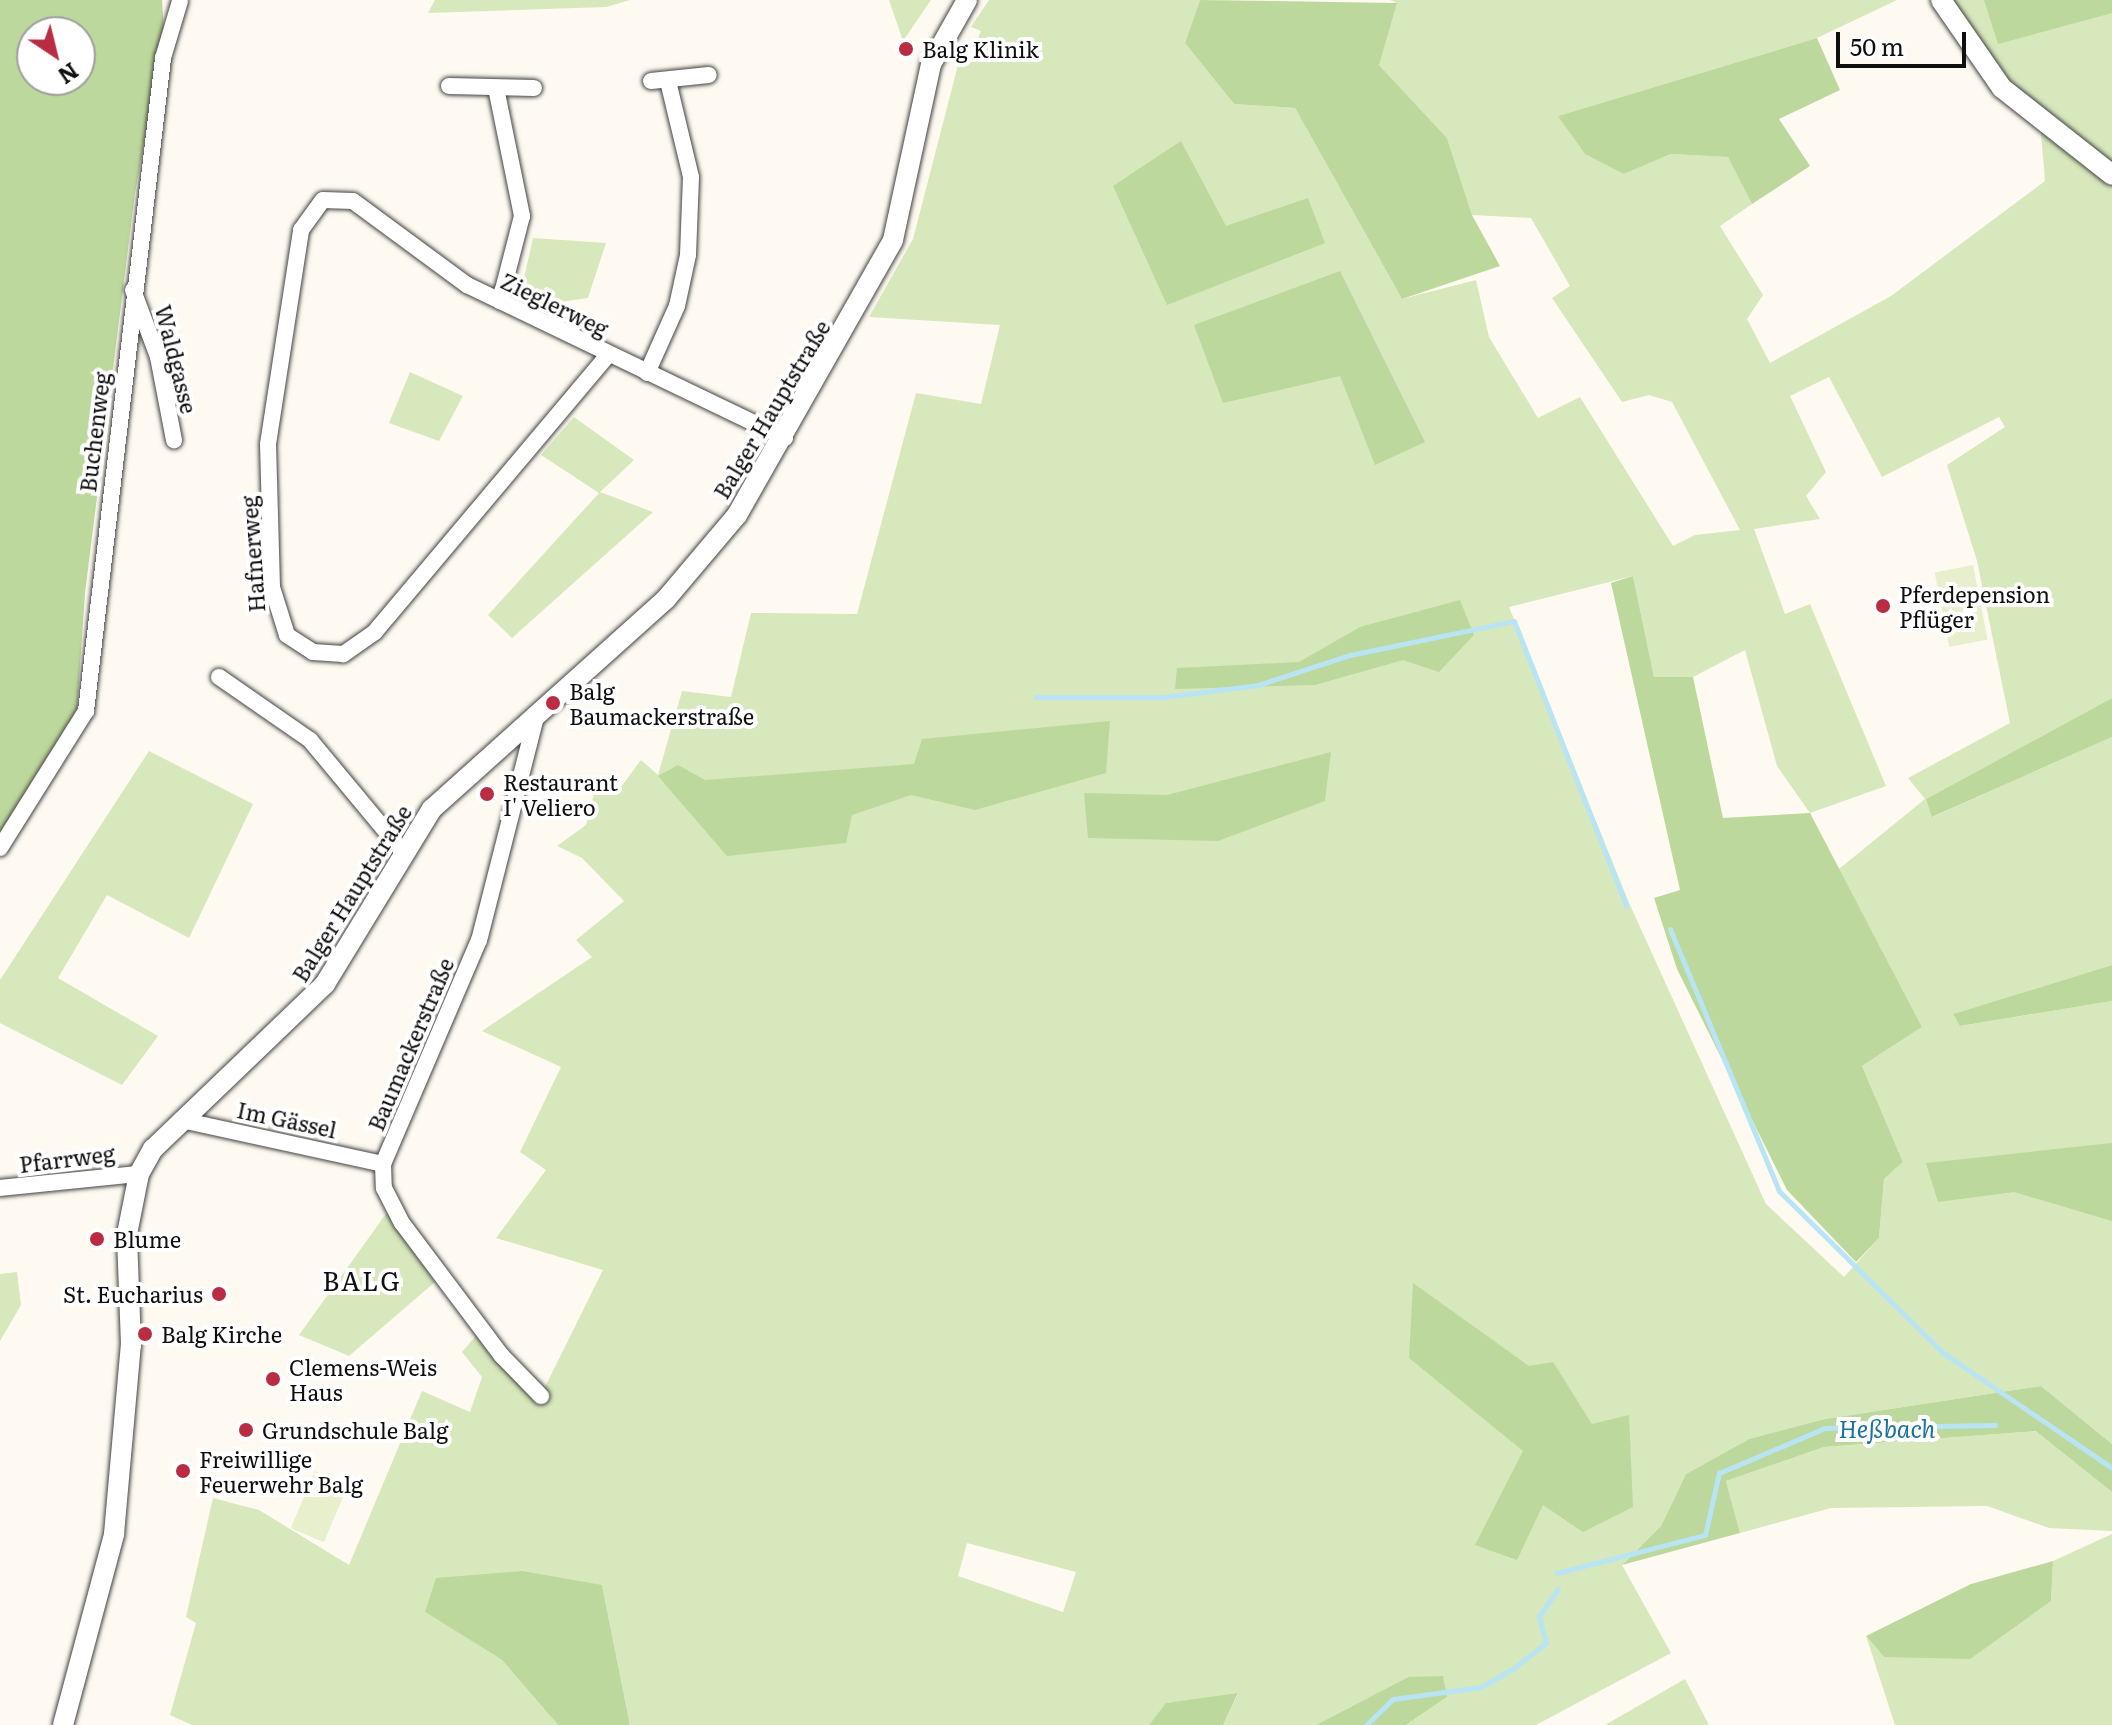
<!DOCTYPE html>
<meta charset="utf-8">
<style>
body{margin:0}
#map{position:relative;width:2112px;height:1725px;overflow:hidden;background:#fefaf1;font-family:Literata,serif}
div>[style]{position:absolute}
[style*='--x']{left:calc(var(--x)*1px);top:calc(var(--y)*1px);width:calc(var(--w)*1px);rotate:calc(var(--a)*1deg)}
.green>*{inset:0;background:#d7e8bc}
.forest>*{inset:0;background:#bdd89c}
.pitch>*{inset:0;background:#e7efcd;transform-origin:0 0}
.stream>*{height:5px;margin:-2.5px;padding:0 2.5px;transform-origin:2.5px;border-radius:2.5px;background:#b8e4f3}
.roads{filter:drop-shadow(0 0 2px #424242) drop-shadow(0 0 2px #424242)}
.minor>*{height:16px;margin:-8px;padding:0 8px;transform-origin:8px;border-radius:8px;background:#fff}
.tertiary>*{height:20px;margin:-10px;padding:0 10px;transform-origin:10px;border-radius:10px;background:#fff}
.dots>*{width:22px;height:22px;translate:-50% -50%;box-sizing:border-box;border:4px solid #fff;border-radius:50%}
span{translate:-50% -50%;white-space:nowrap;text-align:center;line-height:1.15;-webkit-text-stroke:8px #fff;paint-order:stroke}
.poi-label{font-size:22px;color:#0f0f0f}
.left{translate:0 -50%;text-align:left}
.right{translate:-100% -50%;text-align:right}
.street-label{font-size:22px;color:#0f0f0f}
.water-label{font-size:24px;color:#1d729c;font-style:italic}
.quarter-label{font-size:26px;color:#0f0f0f;letter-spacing:2px}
.north{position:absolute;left:16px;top:16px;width:80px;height:80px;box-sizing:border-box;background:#fff;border:2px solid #9f9f9f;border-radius:50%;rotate:145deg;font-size:22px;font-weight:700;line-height:32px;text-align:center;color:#0f0f0f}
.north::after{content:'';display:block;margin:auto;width:28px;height:36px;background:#b92d43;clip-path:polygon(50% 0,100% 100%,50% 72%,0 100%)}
.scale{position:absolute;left:1836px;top:32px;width:130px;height:36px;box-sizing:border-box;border:4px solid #0f0f0f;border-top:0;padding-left:10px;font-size:24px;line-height:28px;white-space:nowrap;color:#0f0f0f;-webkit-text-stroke:6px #fff;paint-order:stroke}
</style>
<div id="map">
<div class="green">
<div style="clip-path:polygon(435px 0,630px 0,606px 7px,428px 13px)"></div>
<div style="clip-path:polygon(889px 0,931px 0,903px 41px)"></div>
<div style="clip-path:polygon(evenodd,989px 0,1200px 0,1185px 43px,1234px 104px,1295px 108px,1402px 299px,1476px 280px,1489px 337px,1538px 418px,1580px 397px,1673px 546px,1695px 535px,1740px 530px,1672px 402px,1649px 395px,1622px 402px,1552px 298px,1570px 286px,1531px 218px,1472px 215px,1447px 138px,1378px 64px,1397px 3px,1390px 0,1897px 0,1817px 38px,1558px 116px,1624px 174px,1671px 154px,1729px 157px,1752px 204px,1720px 226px,1763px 295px,1747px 319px,1770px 363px,1891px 296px,2045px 181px,2040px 122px,1941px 0,2112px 0,2112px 698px,1926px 799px,1933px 817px,2112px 737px,2112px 965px,1953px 1014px,1961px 1026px,2112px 1001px,2112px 1444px,2041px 1386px,1825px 1419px,1749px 1439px,1686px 1474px,1661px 1526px,1622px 1565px,1671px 1653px,1536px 1725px,1406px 1725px,1447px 1697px,1408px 1677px,1316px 1725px,1223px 1725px,1238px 1694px,1167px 1703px,1149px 1725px,630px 1725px,602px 1585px,425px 1612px,502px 1660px,558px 1725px,192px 1725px,170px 1715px,196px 1623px,186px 1617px,213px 1498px,259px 1510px,349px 1565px,422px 1391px,470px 1412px,482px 1377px,462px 1352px,481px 1330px,541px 1395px,603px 1270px,496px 1238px,546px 1170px,520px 1152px,561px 1067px,482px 1031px,592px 957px,576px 940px,624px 901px,582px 858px,557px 846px,586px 825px,594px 793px,615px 795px,641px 760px,658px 775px,682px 691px,731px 697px,751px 613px,857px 614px,916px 393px,981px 404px,1000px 325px,869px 317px,913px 239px,958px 65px,966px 66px,981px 31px,971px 27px,989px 0,1829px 377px,1882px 477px,1999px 417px,2005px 427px,1947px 465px,1977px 561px,2010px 723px,1908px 778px,1925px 799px,1839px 869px,1922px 1027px,1862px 1066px,1903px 1162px,1884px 1179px,1879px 1238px,1844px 1277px,1766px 1204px,1630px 905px,1509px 607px,1633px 576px,1654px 677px,1693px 677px,1745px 650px,1777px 766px,1810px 813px,1886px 786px,1810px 604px,1785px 614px,1754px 529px,1820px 519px,1806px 496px,1826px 472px,1790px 396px,1829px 377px,989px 0,967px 1543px,1076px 1572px,1063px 1612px,958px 1576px,967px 1543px)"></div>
<div style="clip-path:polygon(533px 238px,606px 243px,588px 298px,566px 301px,560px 317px,520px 296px)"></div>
<div style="clip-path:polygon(410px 372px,463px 396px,439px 441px,389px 423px)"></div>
<div style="clip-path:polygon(574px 417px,634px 460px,600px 492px,653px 512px,512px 638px,488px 615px,599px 493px,541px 455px)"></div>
<div style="clip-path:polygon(149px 751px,253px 804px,189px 938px,107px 895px,58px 978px,158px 1036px,122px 1085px,0 1023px,0 980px)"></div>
<div style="clip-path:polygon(388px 1211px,435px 1282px,349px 1356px,299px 1335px)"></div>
<div style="clip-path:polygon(17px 1272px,21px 1305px,0 1341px,0 1274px)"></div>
<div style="clip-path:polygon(2037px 1431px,2112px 1492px,2112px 1531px,2049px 1528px,1987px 1506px,1831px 1508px,1740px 1533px,1726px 1481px,1824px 1447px)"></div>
<div style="clip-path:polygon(2112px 1534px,2112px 1725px,1895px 1725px,1866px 1636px,1884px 1657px,2051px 1601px,2053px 1561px)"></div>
<div style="clip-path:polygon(1685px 1679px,1709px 1725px,1605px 1725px)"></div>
</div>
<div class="forest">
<div style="clip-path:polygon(evenodd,0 0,162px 0,164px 30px,135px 193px,85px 593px,77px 709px,0 832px,0 0,32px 32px,80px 32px,80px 80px,32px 80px,32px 32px)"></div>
<div style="clip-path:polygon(1200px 0,1397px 3px,1379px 65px,1447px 138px,1472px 215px,1500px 266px,1402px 299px,1295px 108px,1234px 104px,1185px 43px)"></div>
<div style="clip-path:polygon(1984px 0,2112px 0,2112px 13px,1998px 44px)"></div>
<div style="clip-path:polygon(1817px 38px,1840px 90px,1779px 119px,1810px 166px,1752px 204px,1728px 157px,1671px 154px,1624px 174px,1585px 154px,1558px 116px)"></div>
<div style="clip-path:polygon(1181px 141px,1226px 226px,1308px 198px,1325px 243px,1167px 305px,1113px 186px)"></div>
<div style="clip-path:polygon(1340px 271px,1425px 442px,1375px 465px,1340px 376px,1223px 403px,1194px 325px)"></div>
<div style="clip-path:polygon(1633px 576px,1654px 677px,1693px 677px,1723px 818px,1810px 813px,1922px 1027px,1862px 1066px,1903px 1162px,1884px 1179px,1879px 1238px,1856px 1262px,1787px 1190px,1677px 969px,1654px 898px,1680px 890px,1611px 583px)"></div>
<div style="clip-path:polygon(1460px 600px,1474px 635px,1439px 672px,1403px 660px,1315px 685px,1175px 689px,1177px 668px,1299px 662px,1360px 627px)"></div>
<div style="clip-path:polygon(2112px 698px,2112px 737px,1932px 817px,1926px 799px)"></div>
<div style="clip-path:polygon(1110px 721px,1106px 773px,975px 810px,911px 795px,852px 815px,846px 843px,727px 856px,658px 776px,678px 765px,705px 780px,914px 764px,922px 739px)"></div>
<div style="clip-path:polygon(1331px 752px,1325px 801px,1218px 841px,1088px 838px,1084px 793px,1167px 795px)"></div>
<div style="clip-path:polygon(2112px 965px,2112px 1001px,1960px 1026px,1953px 1014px)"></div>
<div style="clip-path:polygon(2112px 1143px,2112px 1221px,2014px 1192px,1938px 1202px,1926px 1163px)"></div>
<div style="clip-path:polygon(1413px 1283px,1529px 1366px,1553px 1362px,1592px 1424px,1629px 1415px,1633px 1507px,1583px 1532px,1543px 1505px,1517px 1560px,1475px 1545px,1523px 1451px,1409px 1358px)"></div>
<div style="clip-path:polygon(2041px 1386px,2112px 1444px,2112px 1492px,2036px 1431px,1824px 1447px,1726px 1481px,1740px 1533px,1622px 1565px,1661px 1526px,1686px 1474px,1749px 1439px,1825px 1419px)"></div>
<div style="clip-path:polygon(2053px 1561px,2051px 1601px,1970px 1659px,1884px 1657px,1866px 1636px,1971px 1584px)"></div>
<div style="clip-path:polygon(522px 1571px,602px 1585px,630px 1725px,558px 1725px,502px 1660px,425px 1612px,436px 1578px)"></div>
<div style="clip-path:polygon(1443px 1676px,1447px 1697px,1406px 1725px,1316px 1725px,1408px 1677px)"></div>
<div style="clip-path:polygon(1238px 1693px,1223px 1725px,1149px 1725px,1166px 1703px)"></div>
</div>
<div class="pitch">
<div style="left:1973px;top:565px;width:76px;height:39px;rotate:79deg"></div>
<div style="left:315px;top:1471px;width:36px;height:62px;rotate:23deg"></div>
</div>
<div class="stream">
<div style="--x:1036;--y:697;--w:128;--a:0"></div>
<div style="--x:1164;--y:697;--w:95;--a:-7.3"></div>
<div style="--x:1258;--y:685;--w:97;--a:-18.1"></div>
<div style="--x:1350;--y:655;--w:167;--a:-11.7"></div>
<div style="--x:1514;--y:621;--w:306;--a:68.5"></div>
<div style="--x:1670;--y:929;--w:284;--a:67.4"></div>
<div style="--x:1779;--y:1191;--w:229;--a:44.6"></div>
<div style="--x:1942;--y:1352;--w:206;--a:34.3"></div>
<div style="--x:1557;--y:1573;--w:153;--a:-14.4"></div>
<div style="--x:1705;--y:1535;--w:64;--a:-77.3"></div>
<div style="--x:1719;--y:1473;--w:115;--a:-23"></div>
<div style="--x:1825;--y:1428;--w:170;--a:-1"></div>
<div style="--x:1366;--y:1725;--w:37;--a:-44"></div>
<div style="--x:1393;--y:1699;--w:89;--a:-7.8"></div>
<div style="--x:1481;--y:1687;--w:39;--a:-30"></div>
<div style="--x:1515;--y:1667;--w:39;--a:-38"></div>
<div style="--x:1546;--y:1643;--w:28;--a:-105"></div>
<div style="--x:1539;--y:1616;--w:33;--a:-55"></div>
</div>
<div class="roads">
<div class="minor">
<div style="--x:651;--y:81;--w:58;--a:-5.9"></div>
<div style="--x:449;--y:86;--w:85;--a:1.3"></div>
<div style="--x:496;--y:88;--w:131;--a:78.5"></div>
<div style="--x:522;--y:216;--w:88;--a:104.5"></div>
<div style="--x:133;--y:290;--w:72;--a:69.5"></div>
<div style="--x:158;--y:357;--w:85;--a:79.1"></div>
<div style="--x:608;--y:355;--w:362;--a:130.1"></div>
<div style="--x:375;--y:632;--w:39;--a:145"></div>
<div style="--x:343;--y:654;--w:30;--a:-176"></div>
<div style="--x:313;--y:652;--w:31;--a:-147"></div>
<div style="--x:287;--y:635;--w:50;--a:-107.4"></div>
<div style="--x:272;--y:587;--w:143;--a:-91.6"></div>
<div style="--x:268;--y:444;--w:217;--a:-81.2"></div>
<div style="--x:301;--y:230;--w:37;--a:-54"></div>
<div style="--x:323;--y:200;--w:30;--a:2"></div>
<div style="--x:353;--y:201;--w:142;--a:36.4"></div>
<div style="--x:467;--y:285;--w:353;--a:25.7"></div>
<div style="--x:647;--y:373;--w:73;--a:-65.9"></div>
<div style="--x:677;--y:306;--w:52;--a:-77.8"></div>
<div style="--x:688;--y:255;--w:78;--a:-87.8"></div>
<div style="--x:691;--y:177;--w:99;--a:-103.5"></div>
<div style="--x:219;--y:677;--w:111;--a:34.7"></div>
<div style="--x:310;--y:740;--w:144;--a:50.3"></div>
<div style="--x:537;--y:713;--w:234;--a:104.3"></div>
<div style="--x:479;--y:940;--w:244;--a:113.2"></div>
<div style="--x:383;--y:1164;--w:24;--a:88"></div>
<div style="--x:384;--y:1188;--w:39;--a:63"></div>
<div style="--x:402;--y:1223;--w:166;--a:53.1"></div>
<div style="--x:502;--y:1356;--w:56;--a:45.7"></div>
<div style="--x:0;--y:848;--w:162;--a:-57.9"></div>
<div style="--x:86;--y:711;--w:658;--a:-83.27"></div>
<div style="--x:163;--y:58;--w:59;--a:-73.4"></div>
<div style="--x:181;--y:1120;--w:207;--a:12.3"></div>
<div style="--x:0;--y:1188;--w:140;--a:-5.8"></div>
</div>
<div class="tertiary">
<div style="--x:1941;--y:0;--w:107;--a:55.3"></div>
<div style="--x:2002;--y:88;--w:140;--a:38.3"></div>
<div style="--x:63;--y:1725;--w:198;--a:-75"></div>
<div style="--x:114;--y:1534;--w:190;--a:-84.9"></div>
<div style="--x:131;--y:1345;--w:111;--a:-92.1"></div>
<div style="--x:127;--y:1234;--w:61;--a:-78.7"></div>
<div style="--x:139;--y:1174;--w:29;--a:-61"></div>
<div style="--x:153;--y:1149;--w:238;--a:-43.8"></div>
<div style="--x:325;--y:984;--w:205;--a:-58.6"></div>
<div style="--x:432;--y:809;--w:314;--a:-41.9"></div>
<div style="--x:666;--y:599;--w:110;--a:-49.8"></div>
<div style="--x:737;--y:515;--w:316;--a:-60.4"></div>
<div style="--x:893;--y:240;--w:180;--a:-77.8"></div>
<div style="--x:931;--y:64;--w:73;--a:-60.6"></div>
</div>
</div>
<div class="dots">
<div style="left:906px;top:49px;background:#b92d43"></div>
<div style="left:1883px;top:606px;background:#b92d43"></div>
<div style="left:553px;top:703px;background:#b92d43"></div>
<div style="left:487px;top:794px;background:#b92d43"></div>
<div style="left:97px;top:1239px;background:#b92d43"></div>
<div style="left:219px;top:1294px;background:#b92d43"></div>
<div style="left:145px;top:1334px;background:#b92d43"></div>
<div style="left:273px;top:1379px;background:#b92d43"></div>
<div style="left:246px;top:1430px;background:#b92d43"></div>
<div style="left:183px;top:1471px;background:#b92d43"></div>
</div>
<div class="poi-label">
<span class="left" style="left:922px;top:49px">Balg Klinik</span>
<span class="left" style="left:1899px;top:606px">Pferdepension<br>Pflüger</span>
<span class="left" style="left:569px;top:703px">Balg<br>Baumackerstraße</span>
<span class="left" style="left:503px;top:794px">Restaurant<br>I' Veliero</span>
<span class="left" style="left:113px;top:1239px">Blume</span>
<span class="right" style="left:203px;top:1294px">St. Eucharius</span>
<span class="left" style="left:161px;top:1334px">Balg Kirche</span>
<span class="left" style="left:289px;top:1379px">Clemens-Weis<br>Haus</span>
<span class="left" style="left:262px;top:1430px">Grundschule Balg</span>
<span class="left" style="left:199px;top:1471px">Freiwillige<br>Feuerwehr Balg</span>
</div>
<div class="street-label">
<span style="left:555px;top:304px;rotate:26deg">Zieglerweg</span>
<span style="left:177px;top:359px;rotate:76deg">Waldgasse</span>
<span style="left:771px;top:409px;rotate:-59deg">Balger Hauptstraße</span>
<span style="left:94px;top:432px;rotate:-83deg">Buchenweg</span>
<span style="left:252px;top:554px;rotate:-94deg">Hafnerweg</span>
<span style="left:351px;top:893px;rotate:-58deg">Balger Hauptstraße</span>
<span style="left:410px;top:1044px;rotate:-67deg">Baumackerstraße</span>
<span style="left:287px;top:1119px;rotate:12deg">Im Gässel</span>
<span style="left:67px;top:1158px;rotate:-7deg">Pfarrweg</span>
</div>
<div class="water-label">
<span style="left:1887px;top:1428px">Heßbach</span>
</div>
<div class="quarter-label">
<span style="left:362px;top:1280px">BALG</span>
</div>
<div class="north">N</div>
<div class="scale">50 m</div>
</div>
